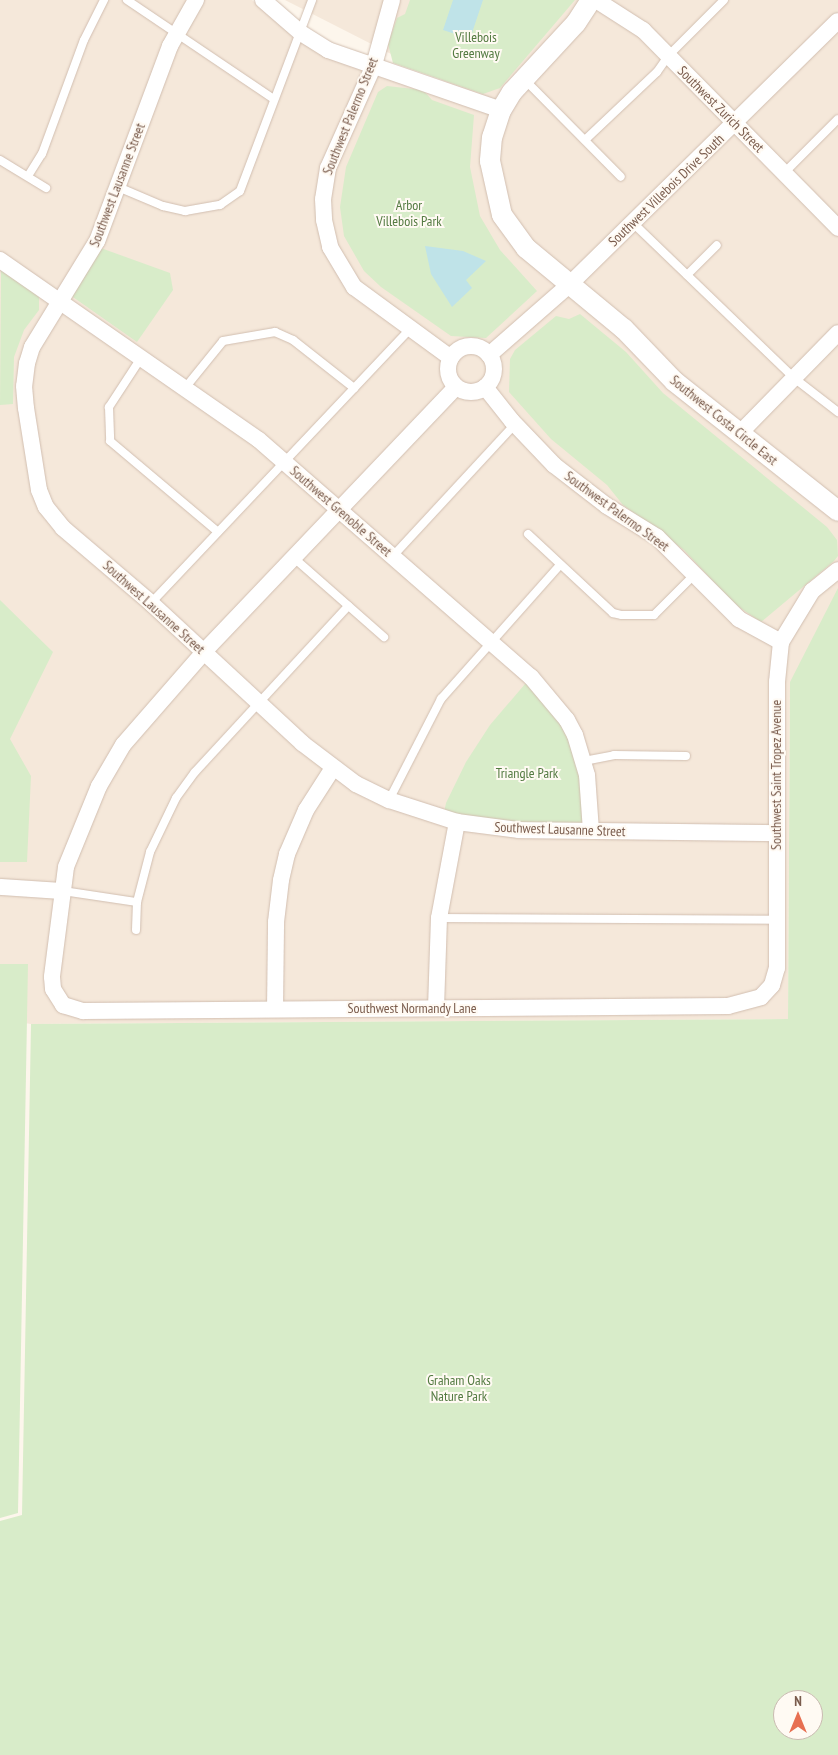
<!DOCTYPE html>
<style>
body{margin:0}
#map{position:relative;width:838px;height:1755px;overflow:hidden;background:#fdf6ec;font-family:"PT Sans Narrow",sans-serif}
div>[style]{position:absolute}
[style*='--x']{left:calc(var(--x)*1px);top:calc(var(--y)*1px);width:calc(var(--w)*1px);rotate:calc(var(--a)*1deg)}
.residential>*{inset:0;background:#f5e8da}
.green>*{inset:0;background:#d8ecc9}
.water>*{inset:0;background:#bfe3e8}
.roads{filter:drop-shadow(0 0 1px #d1beb0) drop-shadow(0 0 1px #d1beb0)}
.service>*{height:8px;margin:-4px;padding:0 4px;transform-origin:4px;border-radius:4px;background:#fff}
.minor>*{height:16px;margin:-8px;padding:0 8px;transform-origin:8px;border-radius:8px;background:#fff}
.minor>.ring{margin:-8px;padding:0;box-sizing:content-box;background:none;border:16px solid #fff;border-radius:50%}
.tertiary>*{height:20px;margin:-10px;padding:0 10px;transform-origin:10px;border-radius:10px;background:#fff}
span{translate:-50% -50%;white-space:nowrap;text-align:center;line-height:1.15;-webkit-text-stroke:4px #fffaf3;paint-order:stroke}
.park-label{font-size:14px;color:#537a41}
.street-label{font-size:14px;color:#7a5c4d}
.north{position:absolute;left:773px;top:1690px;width:50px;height:50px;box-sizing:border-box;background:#fffaf3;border:1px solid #cabbb1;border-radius:50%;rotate:0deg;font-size:14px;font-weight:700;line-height:20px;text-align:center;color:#7a5c4d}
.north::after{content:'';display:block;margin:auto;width:18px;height:22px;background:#e76f51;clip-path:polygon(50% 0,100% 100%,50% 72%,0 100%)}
</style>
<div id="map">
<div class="residential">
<div style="clip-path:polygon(0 0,252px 0,284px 27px,501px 110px,285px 0,838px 0,838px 682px,790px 683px,788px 1019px,31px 1024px,18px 1022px,0 1508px)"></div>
</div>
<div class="green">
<div style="clip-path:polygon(410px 0,575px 0,500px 88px,483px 94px,393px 63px,388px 44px,397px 18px,405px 14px)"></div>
<div style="clip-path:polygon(387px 86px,423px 90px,432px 100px,474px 115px,470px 167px,480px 216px,500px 250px,537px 291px,486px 338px,451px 336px,381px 287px,364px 271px,344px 236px,340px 207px,346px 167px,378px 92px)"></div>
<div style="clip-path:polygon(98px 247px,170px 273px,173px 290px,137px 342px,70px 295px)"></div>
<div style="clip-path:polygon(1px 270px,39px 296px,39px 310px,24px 330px,14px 357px,13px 404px,0 405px)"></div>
<div style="clip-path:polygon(580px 314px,626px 352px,663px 393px,827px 527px,837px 540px,838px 556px,834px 561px,761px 622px,733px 603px,684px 550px,623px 505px,607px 485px,551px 439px,509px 392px,510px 359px,515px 350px,556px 316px,569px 319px)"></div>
<div style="clip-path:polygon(evenodd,838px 588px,838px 1755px,0 1755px,0 1521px,22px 1515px,31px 1024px,788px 1019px,790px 682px,838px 588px,783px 1700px,813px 1700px,813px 1730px,783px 1730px,783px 1700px)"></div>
<div style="clip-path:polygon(0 600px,53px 652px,10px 739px,31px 776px,27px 862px,0 862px)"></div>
<div style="clip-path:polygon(531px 677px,567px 720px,591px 831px,443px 818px,446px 803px,466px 762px,490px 725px)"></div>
<div style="clip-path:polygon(0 964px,28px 964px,18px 1513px,0 1518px)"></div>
</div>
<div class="water">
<div style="clip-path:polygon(453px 0,483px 0,470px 39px,443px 30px)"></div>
<div style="clip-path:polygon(425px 246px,463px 251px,486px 261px,466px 280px,472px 288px,452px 307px,431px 274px)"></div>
</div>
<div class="roads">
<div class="service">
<div style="--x:127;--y:0;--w:177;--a:34"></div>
<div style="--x:525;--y:80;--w:136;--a:45.3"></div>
<div style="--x:585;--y:140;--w:99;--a:-43.4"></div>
<div style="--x:657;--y:72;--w:19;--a:-55"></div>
<div style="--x:668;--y:56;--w:79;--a:-45"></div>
<div style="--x:0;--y:160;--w:54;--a:31.3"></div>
<div style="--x:784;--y:173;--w:76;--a:-45"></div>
<div style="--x:28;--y:176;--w:26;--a:-58"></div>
<div style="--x:42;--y:154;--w:121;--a:-69.8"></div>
<div style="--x:84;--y:40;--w:45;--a:-63.4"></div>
<div style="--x:118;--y:187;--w:49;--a:22.9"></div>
<div style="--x:163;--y:206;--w:23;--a:13"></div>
<div style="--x:185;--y:211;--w:36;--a:-10"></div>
<div style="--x:220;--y:205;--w:24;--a:-35"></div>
<div style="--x:240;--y:191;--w:204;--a:-69.3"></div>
<div style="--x:633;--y:223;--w:223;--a:43.9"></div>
<div style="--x:794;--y:378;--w:56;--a:37.7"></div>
<div style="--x:687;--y:275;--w:42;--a:-45"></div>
<div style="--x:141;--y:358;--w:59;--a:123.1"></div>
<div style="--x:109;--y:407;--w:34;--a:88"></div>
<div style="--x:110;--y:441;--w:141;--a:40.1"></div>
<div style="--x:185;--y:388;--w:60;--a:-51"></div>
<div style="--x:223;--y:341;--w:53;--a:-9.8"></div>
<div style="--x:275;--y:332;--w:20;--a:24"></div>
<div style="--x:293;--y:340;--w:78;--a:38.2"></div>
<div style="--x:528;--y:534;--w:116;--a:42.9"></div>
<div style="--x:613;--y:613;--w:9;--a:13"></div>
<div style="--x:622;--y:615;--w:32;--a:0"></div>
<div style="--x:654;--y:615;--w:58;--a:-45"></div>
<div style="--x:392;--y:557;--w:181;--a:-47.2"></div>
<div style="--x:294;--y:558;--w:120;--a:41.3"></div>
<div style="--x:151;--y:603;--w:378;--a:-46.6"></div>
<div style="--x:584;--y:761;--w:31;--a:-11"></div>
<div style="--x:614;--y:755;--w:72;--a:0.8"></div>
<div style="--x:389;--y:800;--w:114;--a:-62.8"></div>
<div style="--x:441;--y:699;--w:179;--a:-48.4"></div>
<div style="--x:63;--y:891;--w:75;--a:8.5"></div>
<div style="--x:439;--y:918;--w:337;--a:0.3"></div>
<div style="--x:136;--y:930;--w:28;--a:-88"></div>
<div style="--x:137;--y:902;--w:52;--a:-75.4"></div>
<div style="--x:150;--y:852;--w:60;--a:-64.3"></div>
<div style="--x:176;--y:798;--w:32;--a:-54"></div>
<div style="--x:195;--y:772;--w:226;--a:-47.3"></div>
</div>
<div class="minor">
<div style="--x:196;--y:0;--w:53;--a:119.5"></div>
<div style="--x:170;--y:46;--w:208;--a:110.5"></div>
<div style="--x:97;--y:241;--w:124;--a:121.5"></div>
<div style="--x:32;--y:347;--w:17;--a:107"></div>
<div style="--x:27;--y:363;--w:23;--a:97"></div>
<div style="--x:24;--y:386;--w:22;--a:85"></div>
<div style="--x:26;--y:408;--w:83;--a:81"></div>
<div style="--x:39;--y:490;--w:18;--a:68"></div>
<div style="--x:46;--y:507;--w:27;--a:51"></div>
<div style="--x:63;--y:528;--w:116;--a:40.4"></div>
<div style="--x:151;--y:603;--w:206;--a:42.8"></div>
<div style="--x:302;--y:743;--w:68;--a:37.2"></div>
<div style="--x:356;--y:784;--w:37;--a:26"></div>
<div style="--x:389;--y:800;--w:71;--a:17.9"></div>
<div style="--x:457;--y:822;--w:63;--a:7.4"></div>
<div style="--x:519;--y:830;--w:257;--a:0.7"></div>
<div style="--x:263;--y:0;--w:50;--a:41"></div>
<div style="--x:301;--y:33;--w:32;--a:32"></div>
<div style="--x:328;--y:50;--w:183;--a:19.1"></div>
<div style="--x:392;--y:0;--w:67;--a:105.5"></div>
<div style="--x:374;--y:65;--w:113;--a:114.1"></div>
<div style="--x:328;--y:168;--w:31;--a:99"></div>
<div style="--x:323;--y:199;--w:21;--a:87"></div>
<div style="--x:324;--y:220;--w:28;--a:77"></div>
<div style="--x:330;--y:247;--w:47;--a:59"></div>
<div style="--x:354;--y:287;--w:120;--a:36.2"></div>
<div style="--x:596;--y:0;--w:56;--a:32.6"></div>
<div style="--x:643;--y:30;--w:278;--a:45.4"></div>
<div style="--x:0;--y:260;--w:315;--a:34.8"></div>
<div style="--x:259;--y:440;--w:361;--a:41.1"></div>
<div style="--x:531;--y:677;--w:56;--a:50.1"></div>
<div style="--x:567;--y:720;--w:17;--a:62"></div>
<div style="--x:575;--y:735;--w:42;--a:73.3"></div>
<div style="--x:587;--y:775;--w:56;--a:85.9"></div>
<div class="ring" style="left:448px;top:346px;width:30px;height:30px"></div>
<div style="--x:489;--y:355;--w:108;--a:-41.2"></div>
<div style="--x:570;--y:284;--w:375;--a:-44.5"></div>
<div style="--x:456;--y:387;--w:366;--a:133.6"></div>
<div style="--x:204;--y:652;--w:123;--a:131.1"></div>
<div style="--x:123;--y:745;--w:48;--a:120.3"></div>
<div style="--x:99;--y:786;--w:87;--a:112.2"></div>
<div style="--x:66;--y:867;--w:111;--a:97.3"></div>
<div style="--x:52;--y:977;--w:12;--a:85"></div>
<div style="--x:53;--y:989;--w:19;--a:58"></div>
<div style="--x:63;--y:1005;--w:21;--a:17"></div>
<div style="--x:83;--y:1011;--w:645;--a:-0.44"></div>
<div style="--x:728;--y:1006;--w:34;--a:-15"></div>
<div style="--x:761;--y:997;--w:16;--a:-47"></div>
<div style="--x:772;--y:985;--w:18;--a:-74"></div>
<div style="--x:777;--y:968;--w:286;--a:-90"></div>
<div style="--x:777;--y:682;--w:40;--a:-84.3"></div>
<div style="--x:781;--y:642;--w:60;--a:-58.7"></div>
<div style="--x:812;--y:591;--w:33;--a:-39"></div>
<div style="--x:485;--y:387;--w:43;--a:51.5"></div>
<div style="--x:512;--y:421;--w:61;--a:46.3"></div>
<div style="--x:554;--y:465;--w:67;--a:37.7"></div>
<div style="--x:607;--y:506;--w:59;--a:31.8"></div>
<div style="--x:657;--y:537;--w:116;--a:45"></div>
<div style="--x:739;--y:619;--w:48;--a:28.7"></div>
<div style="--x:739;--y:434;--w:141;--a:-45.6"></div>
<div style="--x:0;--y:887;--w:61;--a:3.8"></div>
<div style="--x:436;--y:1008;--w:90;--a:-88.1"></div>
<div style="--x:439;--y:918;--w:98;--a:-79.4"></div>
<div style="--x:275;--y:1009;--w:87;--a:-89.3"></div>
<div style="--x:276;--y:922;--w:42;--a:-83.2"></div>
<div style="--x:281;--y:880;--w:27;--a:-77"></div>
<div style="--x:287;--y:854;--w:48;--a:-66.6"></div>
<div style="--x:306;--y:810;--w:50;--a:-57.3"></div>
</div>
<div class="tertiary">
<div style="--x:591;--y:0;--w:27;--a:123"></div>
<div style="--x:576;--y:23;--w:94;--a:132.8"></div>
<div style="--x:512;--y:92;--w:21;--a:121"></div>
<div style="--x:501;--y:110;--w:28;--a:108"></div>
<div style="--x:492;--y:137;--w:24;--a:95"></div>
<div style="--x:490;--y:161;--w:55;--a:77.5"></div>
<div style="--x:502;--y:215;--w:41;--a:54"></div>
<div style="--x:526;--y:248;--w:127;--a:39.6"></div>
<div style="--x:624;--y:329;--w:72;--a:46.1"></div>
<div style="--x:674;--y:381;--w:209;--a:38.4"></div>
</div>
</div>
<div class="park-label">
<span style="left:476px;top:45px">Villebois<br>Greenway</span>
<span style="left:409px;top:213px">Arbor<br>Villebois Park</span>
<span style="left:527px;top:773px">Triangle Park</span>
<span style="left:459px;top:1388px">Graham Oaks<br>Nature Park</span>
</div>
<div class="street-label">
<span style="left:721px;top:109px;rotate:45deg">Southwest Zurich Street</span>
<span style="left:350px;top:116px;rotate:-68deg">Southwest Palermo Street</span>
<span style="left:117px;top:185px;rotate:-69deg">Southwest Lausanne Street</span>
<span style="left:666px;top:190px;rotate:-44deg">Southwest Villebois Drive South</span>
<span style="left:724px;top:420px;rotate:39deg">Southwest Costa Circle East</span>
<span style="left:341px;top:511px;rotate:41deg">Southwest Grenoble Street</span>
<span style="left:617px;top:511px;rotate:36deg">Southwest Palermo Street</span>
<span style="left:154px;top:607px;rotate:42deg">Southwest Lausanne Street</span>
<span style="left:776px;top:775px;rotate:-90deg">Southwest Saint Tropez Avenue</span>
<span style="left:560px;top:829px;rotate:2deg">Southwest Lausanne Street</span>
<span style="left:412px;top:1008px">Southwest Normandy Lane</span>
</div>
<div class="north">N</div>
</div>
